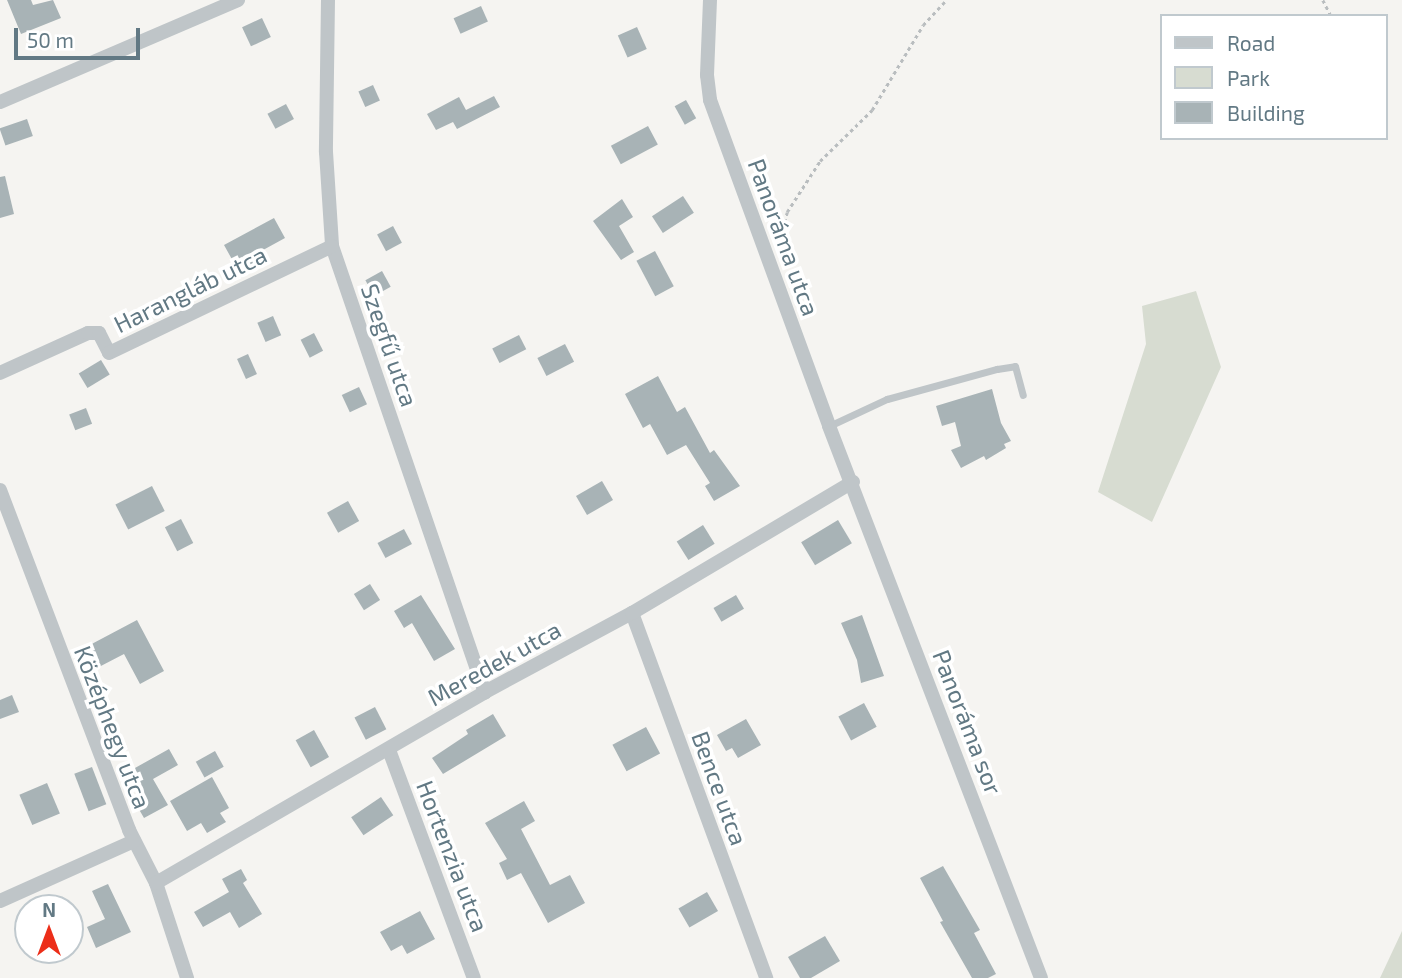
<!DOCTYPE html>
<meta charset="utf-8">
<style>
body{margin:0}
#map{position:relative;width:1402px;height:978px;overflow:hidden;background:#f5f4f1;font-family:"Exo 2",sans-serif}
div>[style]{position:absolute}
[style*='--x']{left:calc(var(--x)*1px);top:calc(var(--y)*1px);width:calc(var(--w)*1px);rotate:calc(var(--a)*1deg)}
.green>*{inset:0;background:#d7dcd1}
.building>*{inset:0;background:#a8b3b6;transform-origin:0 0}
.path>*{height:2.5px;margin-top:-1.25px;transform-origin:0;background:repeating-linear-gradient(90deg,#b9bdbf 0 3.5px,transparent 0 7px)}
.lane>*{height:7px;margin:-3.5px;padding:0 3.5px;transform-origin:3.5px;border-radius:3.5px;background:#bfc5c8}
.street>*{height:14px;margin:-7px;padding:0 7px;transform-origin:7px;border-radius:7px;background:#bfc5c8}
span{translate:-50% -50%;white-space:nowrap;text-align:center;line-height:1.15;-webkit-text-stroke:7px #fff;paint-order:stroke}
.street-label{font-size:24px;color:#627984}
.legend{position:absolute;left:1160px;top:14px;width:228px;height:126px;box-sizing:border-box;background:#fff;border:2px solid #c0c9ce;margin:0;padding:9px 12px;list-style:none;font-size:21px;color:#627984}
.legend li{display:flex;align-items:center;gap:14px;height:35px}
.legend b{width:35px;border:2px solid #c0c9ce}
.north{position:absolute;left:14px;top:894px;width:70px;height:70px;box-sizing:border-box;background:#fff;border:2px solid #c0c9ce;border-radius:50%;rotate:0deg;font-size:19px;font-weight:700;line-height:28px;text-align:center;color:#627984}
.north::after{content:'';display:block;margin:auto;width:24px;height:32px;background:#ec2e19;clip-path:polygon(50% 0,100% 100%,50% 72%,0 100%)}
.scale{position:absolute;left:14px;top:28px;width:126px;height:32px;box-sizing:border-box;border:4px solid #627984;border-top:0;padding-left:9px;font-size:21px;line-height:24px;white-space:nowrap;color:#627984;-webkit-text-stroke:5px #fff;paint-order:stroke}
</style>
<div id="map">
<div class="green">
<div style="clip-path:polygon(1196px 291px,1221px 367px,1152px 522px,1098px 492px,1146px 344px,1142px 306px)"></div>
<div style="clip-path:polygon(1402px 931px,1402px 978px,1380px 978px)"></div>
</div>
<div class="building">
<div style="clip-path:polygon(7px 0,31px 0,33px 5px,53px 0,61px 18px,21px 34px)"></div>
<div style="left:481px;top:6px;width:17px;height:30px;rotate:66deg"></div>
<div style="left:262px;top:18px;width:21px;height:22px;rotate:65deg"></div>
<div style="left:637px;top:27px;width:24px;height:21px;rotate:66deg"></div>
<div style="left:373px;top:85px;width:17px;height:16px;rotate:66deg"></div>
<div style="clip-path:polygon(494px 96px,500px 107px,457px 129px,453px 122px,436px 130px,427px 114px,459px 97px,466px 110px)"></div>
<div style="left:686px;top:100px;width:21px;height:13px;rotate:61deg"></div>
<div style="left:286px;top:104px;width:17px;height:21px;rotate:62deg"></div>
<div style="left:27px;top:119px;width:18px;height:29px;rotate:71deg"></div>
<div style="left:648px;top:126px;width:21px;height:42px;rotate:62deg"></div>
<div style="clip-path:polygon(5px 176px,14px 214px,0 218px,0 177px)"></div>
<div style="left:683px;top:196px;width:20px;height:37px;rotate:57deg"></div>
<div style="clip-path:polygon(622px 199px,633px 217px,619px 226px,634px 252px,621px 260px,593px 221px)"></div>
<div style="clip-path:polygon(274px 218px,285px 238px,254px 255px,258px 262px,239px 272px,224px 245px)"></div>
<div style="left:393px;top:226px;width:19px;height:18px;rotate:62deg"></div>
<div style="left:655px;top:251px;width:40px;height:21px;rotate:62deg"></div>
<div style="left:382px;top:271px;width:18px;height:19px;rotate:61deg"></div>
<div style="left:273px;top:316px;width:21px;height:17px;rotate:67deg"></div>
<div style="left:314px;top:333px;width:20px;height:15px;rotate:63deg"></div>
<div style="left:519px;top:335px;width:16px;height:30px;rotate:63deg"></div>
<div style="left:565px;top:344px;width:20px;height:31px;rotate:63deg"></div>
<div style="left:248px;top:354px;width:22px;height:12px;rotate:66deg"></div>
<div style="left:101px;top:360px;width:17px;height:26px;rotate:59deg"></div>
<div style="clip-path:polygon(658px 376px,677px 412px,685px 407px,710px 453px,714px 450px,740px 486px,714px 501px,705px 486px,710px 483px,686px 445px,667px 455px,650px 424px,643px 428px,625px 394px)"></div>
<div style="left:359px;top:387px;width:19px;height:19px;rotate:65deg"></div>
<div style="clip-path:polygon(992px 389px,1001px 423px,1011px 441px,1004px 444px,1006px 448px,986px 460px,984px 456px,961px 468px,951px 450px,961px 446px,955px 422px,942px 426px,936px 406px)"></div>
<div style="left:86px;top:408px;width:17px;height:18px;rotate:69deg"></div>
<div style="left:602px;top:481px;width:22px;height:30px;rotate:60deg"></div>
<div style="left:152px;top:486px;width:28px;height:41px;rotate:63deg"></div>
<div style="left:348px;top:501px;width:23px;height:24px;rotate:61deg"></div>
<div style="left:181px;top:519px;width:27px;height:18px;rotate:63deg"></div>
<div style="left:838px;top:520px;width:27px;height:43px;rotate:59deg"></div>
<div style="left:703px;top:525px;width:22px;height:31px;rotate:58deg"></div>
<div style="left:404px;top:529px;width:17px;height:30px;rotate:62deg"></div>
<div style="left:370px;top:584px;width:19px;height:19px;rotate:58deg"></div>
<div style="clip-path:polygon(421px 595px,455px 649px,434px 661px,412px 623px,404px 628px,394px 611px)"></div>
<div style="left:736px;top:595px;width:16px;height:26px;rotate:60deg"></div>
<div style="clip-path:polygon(862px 615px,884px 676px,861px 683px,857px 660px,841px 623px)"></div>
<div style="clip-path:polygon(137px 620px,164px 671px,140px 684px,124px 654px,97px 668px,86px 647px)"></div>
<div style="clip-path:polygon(12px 695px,19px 712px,0 719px,0 700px)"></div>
<div style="left:864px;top:703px;width:27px;height:29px;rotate:62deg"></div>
<div style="left:375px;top:707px;width:25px;height:23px;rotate:63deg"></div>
<div style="clip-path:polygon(493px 714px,506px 736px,443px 774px,432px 758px,468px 734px,466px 730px)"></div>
<div style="clip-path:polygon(746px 719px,761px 745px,738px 758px,732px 748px,726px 751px,717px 735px)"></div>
<div style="left:646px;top:727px;width:30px;height:38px;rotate:62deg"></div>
<div style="left:314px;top:730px;width:31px;height:21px;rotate:61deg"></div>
<div style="clip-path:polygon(169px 749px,178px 765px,153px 779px,168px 805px,144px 818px,133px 799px,139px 796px,126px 773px)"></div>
<div style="left:215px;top:751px;width:18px;height:22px;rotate:61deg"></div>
<div style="left:92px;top:767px;width:40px;height:19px;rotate:69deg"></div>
<div style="clip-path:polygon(212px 777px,229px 808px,220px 813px,226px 822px,207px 833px,201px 823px,187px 831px,170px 801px)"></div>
<div style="left:47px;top:783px;width:33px;height:30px;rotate:67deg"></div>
<div style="left:381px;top:797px;width:22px;height:36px;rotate:56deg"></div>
<div style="clip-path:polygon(524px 801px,535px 821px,521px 829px,550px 885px,570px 875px,585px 903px,548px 923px,521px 873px,507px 880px,499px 863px,507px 859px,485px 823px)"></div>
<div style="clip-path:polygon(943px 866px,980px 930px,974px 933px,996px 974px,988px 978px,972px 978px,940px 922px,943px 921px,920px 878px)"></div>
<div style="clip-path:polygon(241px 869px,247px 880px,243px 883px,262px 914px,239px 928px,230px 912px,203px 927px,194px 912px,229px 892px,222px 879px)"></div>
<div style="clip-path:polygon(108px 884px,131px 932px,96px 948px,87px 927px,105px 919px,92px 891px)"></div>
<div style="left:707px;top:892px;width:22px;height:33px;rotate:60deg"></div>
<div style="clip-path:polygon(420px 911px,435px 939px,407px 954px,402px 945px,391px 951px,380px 932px)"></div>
<div style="clip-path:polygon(825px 936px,840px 961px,811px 978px,800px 978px,788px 957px)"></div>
</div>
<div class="path">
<div style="--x:1323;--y:0;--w:18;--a:63"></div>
<div style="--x:778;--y:242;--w:31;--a:-73"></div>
<div style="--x:787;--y:212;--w:61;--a:-57.1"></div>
<div style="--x:820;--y:161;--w:73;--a:-44.4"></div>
<div style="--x:872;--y:110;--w:99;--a:-59"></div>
<div style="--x:923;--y:25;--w:34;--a:-47"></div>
</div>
<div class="lane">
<div style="--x:829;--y:426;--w:64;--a:-25"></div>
<div style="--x:887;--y:399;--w:114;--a:-15.3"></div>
<div style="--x:997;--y:369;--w:18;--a:-9"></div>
<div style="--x:1015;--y:366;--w:30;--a:75"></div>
</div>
<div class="street">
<div style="--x:328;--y:0;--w:152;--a:90.8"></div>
<div style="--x:326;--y:152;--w:94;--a:86.3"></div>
<div style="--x:332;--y:246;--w:472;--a:71.1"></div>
<div style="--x:710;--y:0;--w:75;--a:92.3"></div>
<div style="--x:707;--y:75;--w:25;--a:83"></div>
<div style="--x:710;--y:100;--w:347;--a:69.9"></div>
<div style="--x:829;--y:426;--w:591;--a:68.99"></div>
<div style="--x:0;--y:102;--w:259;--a:-23.2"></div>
<div style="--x:0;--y:373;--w:97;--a:-24.4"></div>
<div style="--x:88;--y:333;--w:11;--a:0"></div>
<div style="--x:99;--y:333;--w:22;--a:63"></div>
<div style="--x:109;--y:353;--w:247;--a:-25.6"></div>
<div style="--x:0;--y:490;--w:364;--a:69.2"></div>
<div style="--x:129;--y:830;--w:59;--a:63"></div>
<div style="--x:156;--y:883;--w:100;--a:71.9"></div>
<div style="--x:632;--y:613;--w:389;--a:69.8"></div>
<div style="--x:389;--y:750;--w:243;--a:69.6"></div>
<div style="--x:156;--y:883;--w:380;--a:-30.1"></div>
<div style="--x:485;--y:692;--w:167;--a:-28.3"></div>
<div style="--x:632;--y:613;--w:257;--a:-30.7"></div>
<div style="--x:0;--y:901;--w:147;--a:-24.1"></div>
</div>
<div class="street-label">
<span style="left:784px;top:237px;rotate:70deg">Panoráma utca</span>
<span style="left:190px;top:289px;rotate:-26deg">Harangláb utca</span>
<span style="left:390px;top:345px;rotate:71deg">Szegfű utca</span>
<span style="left:494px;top:663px;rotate:-29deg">Meredek utca</span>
<span style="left:968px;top:722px;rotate:69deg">Panoráma sor</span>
<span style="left:113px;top:727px;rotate:69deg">Középhegy utca</span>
<span style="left:720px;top:788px;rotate:70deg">Bence utca</span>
<span style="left:453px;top:856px;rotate:69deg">Hortenzia utca</span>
</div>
<ul class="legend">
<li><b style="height:9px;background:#bfc5c8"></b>Road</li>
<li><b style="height:19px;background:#d7dcd1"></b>Park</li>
<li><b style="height:19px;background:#a8b3b6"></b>Building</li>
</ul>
<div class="north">N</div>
<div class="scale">50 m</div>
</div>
